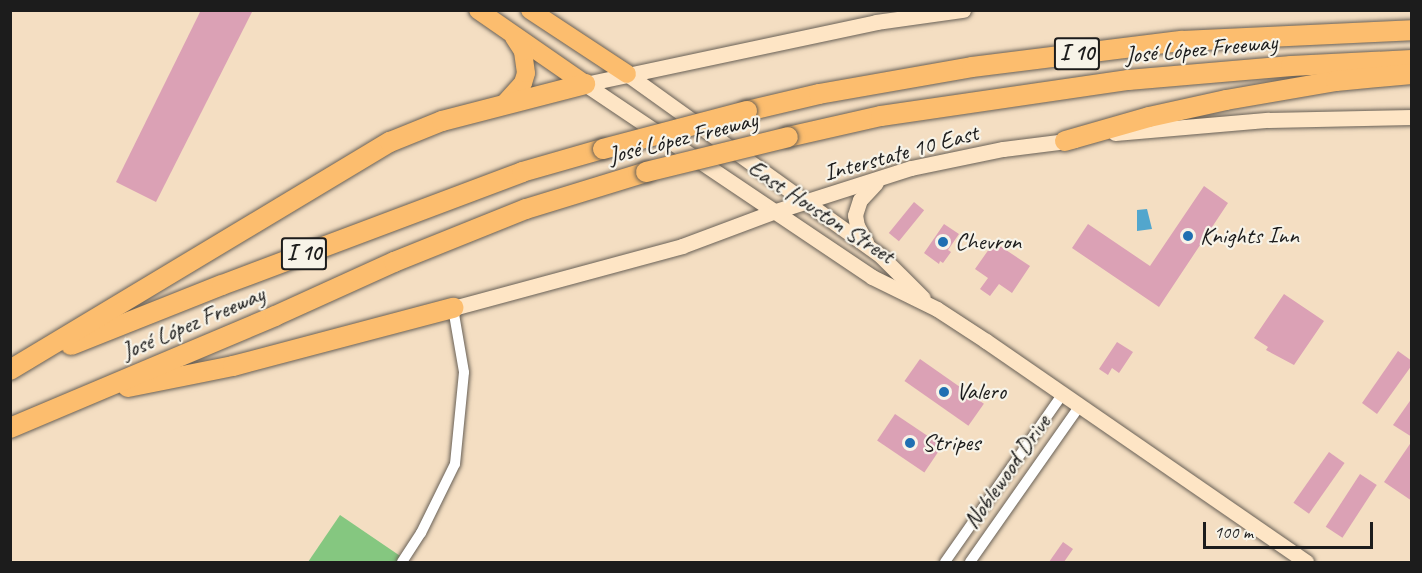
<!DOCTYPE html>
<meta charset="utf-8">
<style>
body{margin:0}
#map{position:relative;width:1422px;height:573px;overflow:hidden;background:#f4dec2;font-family:Caveat,sans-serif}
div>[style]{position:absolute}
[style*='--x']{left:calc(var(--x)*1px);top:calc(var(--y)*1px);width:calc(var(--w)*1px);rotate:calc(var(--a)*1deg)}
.green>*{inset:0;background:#85c780}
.water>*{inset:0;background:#52a6cd}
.building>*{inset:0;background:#dba1b5;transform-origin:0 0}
.roads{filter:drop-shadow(0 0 2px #686056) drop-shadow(0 0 2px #686056)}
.minor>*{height:10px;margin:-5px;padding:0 5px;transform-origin:5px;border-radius:5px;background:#fff}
.secondary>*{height:15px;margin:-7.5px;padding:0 7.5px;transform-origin:7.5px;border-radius:7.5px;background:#fee5c5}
.primary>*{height:18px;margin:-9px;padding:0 9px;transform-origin:9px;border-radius:9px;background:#fcbd6e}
.motorway>*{height:20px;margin:-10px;padding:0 10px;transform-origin:10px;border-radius:10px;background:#fcbd6e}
.bridges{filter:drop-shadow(0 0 2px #686056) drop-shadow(0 0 2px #686056)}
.motorway-bridge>*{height:20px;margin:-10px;padding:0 10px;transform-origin:10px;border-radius:10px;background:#fcbd6e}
.dots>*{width:16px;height:16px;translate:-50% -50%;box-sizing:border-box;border:3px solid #f7f3e8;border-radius:50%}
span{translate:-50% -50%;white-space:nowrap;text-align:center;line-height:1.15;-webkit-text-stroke:4.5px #f7f3e8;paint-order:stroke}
.shield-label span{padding:2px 4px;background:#f7f3e8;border:2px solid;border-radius:4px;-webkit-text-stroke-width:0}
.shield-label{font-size:22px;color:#1c1c1c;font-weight:700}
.street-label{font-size:24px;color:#1c1c1c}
.poi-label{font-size:24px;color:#1c1c1c}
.left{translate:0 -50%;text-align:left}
.frame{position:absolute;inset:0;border:12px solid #1c1c1c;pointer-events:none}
.scale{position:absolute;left:1203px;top:522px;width:170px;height:27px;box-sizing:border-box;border:3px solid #1c1c1c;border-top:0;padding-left:8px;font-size:18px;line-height:21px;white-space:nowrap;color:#1c1c1c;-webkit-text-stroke:4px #f7f3e8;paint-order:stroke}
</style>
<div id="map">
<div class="green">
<div style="clip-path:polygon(340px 515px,409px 562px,308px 562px)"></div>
</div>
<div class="water">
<div style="clip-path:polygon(1147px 209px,1152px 229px,1137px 231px,1137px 210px)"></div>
</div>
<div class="building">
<div style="clip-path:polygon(201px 10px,253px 10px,156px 202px,116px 182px)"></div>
<div style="clip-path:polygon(1204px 186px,1228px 203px,1159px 307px,1072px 248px,1088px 224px,1150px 266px)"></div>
<div style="left:914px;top:202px;width:13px;height:40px;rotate:39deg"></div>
<div style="clip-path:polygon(944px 224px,959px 234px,948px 250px,951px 252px,943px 263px,940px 261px,939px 264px,924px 253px)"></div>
<div style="clip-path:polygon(994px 242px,1030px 266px,1012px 293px,999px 284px,990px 296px,980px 289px,988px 278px,975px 269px)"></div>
<div style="clip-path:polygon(1284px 294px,1324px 321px,1294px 365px,1266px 350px,1268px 347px,1254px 338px)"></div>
<div style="clip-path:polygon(1117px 342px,1133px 352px,1119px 373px,1112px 368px,1108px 375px,1099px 369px)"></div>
<div style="clip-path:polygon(1398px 351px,1412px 361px,1412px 365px,1377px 414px,1362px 403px)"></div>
<div style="left:920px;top:359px;width:78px;height:27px;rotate:35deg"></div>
<div style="clip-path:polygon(1412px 398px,1412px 437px,1393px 425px)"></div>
<div style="left:895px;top:414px;width:57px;height:32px;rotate:34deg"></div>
<div style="clip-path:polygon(1412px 441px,1412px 501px,1384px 482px)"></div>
<div style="left:1329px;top:452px;width:19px;height:62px;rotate:35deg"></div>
<div style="left:1360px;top:474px;width:20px;height:63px;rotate:33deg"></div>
<div style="clip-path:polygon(1063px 542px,1073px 549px,1064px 562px,1049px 562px)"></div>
</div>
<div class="roads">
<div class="minor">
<div style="--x:402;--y:562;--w:35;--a:-57"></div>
<div style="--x:421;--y:533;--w:77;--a:-63.8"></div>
<div style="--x:455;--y:464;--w:92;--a:-84.4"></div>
<div style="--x:464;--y:372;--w:65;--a:-99.8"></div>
<div style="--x:945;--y:562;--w:204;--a:-55"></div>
<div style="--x:970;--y:562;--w:189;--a:-54.9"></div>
</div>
<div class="secondary">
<div style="--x:627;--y:74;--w:312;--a:35.6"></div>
<div style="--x:881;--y:256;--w:59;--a:45"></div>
<div style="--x:585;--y:84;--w:346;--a:33.9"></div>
<div style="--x:872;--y:277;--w:72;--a:26.2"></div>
<div style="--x:937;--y:309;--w:59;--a:33.1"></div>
<div style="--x:986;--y:341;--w:389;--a:34.6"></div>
<div style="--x:585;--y:84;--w:298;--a:-12"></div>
<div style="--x:876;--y:22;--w:88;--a:-7.9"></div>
<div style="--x:1115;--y:133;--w:154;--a:-4.9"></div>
<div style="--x:1268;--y:120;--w:144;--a:-1.2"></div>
<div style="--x:866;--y:242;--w:18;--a:-119"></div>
<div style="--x:857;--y:226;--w:11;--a:-100"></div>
<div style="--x:855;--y:215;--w:16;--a:-72"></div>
<div style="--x:860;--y:200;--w:23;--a:-47"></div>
<div style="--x:453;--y:308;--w:237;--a:-15.1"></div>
<div style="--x:682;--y:246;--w:97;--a:-20.5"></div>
<div style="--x:773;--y:212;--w:145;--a:-17.7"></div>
<div style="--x:911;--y:168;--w:94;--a:-11.7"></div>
<div style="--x:1003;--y:149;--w:72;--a:-7.2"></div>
</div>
<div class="primary">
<div style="--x:478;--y:10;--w:130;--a:34.7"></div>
<div style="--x:530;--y:10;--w:116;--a:33.4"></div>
<div style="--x:504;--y:104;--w:28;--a:-48"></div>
<div style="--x:523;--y:83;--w:10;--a:-73"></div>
<div style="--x:526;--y:73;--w:22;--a:-98"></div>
<div style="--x:523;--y:51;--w:17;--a:-123"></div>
</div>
<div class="motorway">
<div style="--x:747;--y:111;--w:74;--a:-13.3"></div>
<div style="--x:819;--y:94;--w:155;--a:-10"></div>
<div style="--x:972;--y:67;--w:212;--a:-7.1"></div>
<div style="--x:1182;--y:41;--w:230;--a:-2.7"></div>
<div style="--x:788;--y:137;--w:95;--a:-12.7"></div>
<div style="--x:881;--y:116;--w:250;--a:-8.3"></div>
<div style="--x:1128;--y:80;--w:164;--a:-4.9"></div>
<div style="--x:1291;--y:66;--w:121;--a:-2.8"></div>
<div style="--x:1065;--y:141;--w:87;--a:-15.9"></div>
<div style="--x:1149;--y:117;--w:79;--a:-12.4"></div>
<div style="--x:1226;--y:100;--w:112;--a:-9.8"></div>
<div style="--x:1336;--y:81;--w:76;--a:-5.3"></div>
<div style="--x:71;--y:345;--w:162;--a:-21.7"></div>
<div style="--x:222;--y:285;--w:321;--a:-20.6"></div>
<div style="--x:522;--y:172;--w:84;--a:-15.9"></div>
<div style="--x:10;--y:370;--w:443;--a:-31"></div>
<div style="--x:390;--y:142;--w:56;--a:-22"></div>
<div style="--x:442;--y:121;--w:148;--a:-14.5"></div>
<div style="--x:128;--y:387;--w:107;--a:-11.3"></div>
<div style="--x:233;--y:366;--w:228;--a:-14.8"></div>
<div style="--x:10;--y:428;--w:288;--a:-22.9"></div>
<div style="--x:275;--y:316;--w:131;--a:-24.4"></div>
<div style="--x:394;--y:262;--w:142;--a:-21.9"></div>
<div style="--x:526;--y:209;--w:126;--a:-17.1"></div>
</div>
</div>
<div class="bridges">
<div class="motorway-bridge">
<div style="--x:603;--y:149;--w:149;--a:-14.8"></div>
<div style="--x:646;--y:172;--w:146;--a:-13.8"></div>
</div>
</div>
<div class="dots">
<div style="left:1188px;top:236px;background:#1f6fb2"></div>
<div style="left:943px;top:242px;background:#1f6fb2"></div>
<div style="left:944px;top:392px;background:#1f6fb2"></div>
<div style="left:910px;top:443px;background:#1f6fb2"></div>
</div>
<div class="shield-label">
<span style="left:1077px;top:54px">I 10</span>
<span style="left:304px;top:254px">I 10</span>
</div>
<div class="street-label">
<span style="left:1201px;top:49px;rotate:-5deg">José López Freeway</span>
<span style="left:683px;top:138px;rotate:-14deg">José López Freeway</span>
<span style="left:901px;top:153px;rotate:-15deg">Interstate 10 East</span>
<span style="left:821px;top:212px;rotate:33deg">East Houston Street</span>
<span style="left:193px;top:323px;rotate:-23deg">José López Freeway</span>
<span style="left:1007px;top:472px;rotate:-55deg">Noblewood Drive</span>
</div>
<div class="poi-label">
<span class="left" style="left:1200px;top:236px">Knights Inn</span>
<span class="left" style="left:955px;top:242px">Chevron</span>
<span class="left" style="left:956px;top:392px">Valero</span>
<span class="left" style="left:922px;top:443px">Stripes</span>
</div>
<div class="frame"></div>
<div class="scale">100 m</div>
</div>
